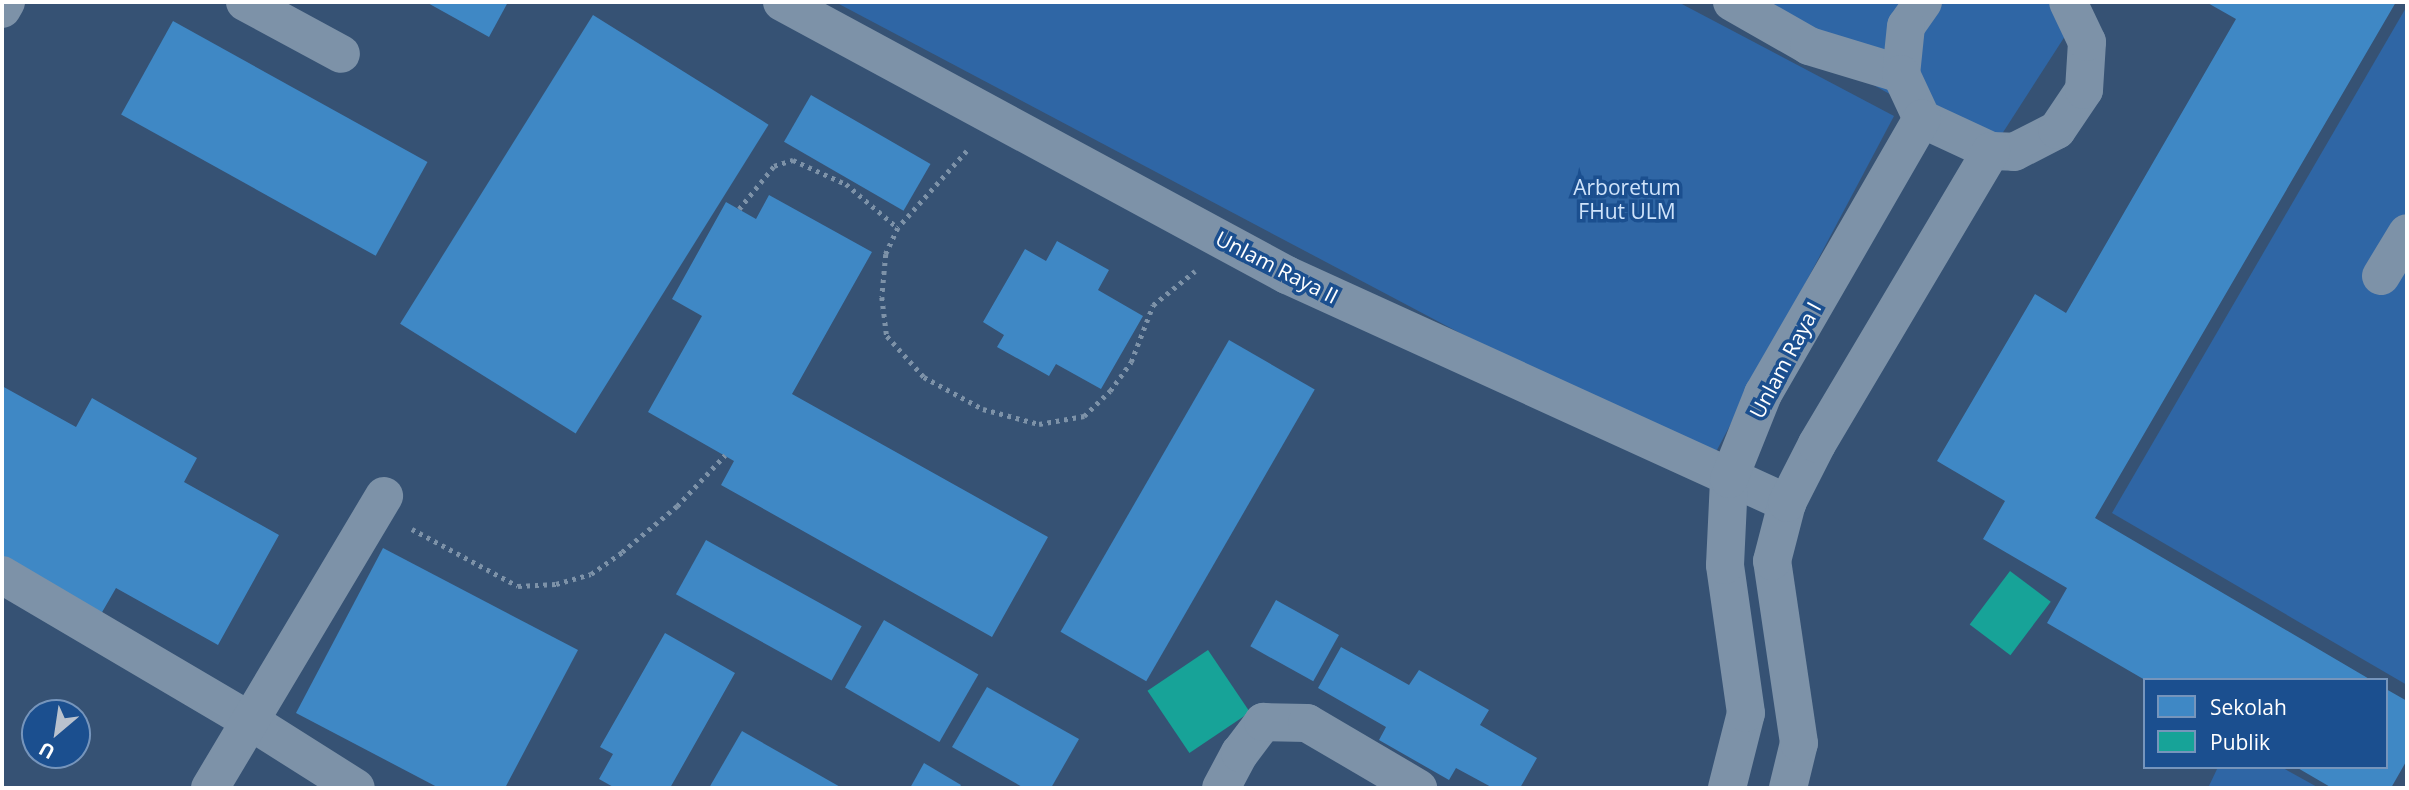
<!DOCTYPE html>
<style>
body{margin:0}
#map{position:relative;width:2409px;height:790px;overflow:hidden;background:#365274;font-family:"Open Sans",sans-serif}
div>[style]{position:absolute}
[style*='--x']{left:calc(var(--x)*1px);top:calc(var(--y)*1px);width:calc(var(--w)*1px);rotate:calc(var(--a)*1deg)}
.green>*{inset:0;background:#2f66a5}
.schools>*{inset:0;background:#3f88c5;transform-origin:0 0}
.public>*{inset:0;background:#17a398;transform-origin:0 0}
.path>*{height:4.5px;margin-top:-2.25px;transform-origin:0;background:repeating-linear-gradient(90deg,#7d92a8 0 3.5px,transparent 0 8.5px)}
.minor>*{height:38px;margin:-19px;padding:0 19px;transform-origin:19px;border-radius:19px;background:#7d92a8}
span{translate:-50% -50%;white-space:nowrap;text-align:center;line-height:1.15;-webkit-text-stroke:7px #1b4f8f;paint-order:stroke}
.park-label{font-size:21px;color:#cfe3fa}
.street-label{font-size:21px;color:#fff}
.frame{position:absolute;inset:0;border:4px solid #fff;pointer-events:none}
.legend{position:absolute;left:2143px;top:678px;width:245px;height:91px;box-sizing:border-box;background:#1b4f8f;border:2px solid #7695bc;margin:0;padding:9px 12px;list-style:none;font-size:21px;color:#fff}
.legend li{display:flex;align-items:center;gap:14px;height:35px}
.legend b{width:35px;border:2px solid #7695bc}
.north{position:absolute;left:21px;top:699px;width:70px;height:70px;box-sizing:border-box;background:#1b4f8f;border:2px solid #7695bc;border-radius:50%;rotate:209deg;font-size:19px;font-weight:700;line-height:28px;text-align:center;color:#fff}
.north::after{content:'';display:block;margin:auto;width:24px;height:32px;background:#b9c2ce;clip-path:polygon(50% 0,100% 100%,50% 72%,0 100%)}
</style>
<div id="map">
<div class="green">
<div style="clip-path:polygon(840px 2px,1678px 2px,1894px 116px,1709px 465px,839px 4px)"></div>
<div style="clip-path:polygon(1726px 2px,2087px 2px,1991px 151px)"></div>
<div style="clip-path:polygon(2407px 6px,2407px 685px,2112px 513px)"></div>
<div style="clip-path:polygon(2218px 767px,2281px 767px,2319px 788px,2208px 788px)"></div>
</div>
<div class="schools">
<div style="clip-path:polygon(426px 2px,508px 2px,489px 37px)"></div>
<div style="clip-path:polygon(2206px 2px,2396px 2px,2095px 518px,2371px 680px,2145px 680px,2047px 623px,2067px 588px,1983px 539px,2005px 501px,1937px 461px,2035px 294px,2066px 313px,2236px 19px)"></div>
<div style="left:593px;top:15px;width:207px;height:364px;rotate:32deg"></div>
<div style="left:173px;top:21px;width:291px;height:107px;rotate:29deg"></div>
<div style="left:811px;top:95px;width:138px;height:54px;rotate:30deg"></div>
<div style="clip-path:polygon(769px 195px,872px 252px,792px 394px,1048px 537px,992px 637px,721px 485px,734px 461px,648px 412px,702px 316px,672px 299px,726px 202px,756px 219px)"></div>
<div style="clip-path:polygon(1057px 241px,1109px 270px,1098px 290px,1143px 316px,1101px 389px,1056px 364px,1049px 376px,997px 347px,1004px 335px,983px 322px,1025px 249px,1046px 261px)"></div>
<div style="left:1229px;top:340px;width:99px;height:337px;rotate:30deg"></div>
<div style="clip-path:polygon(2px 386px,76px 427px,92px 398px,197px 458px,184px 482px,279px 535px,218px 645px,116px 588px,101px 614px,2px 558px)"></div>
<div style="left:706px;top:540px;width:178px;height:62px;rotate:29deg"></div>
<div style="clip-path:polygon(383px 548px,578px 650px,505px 788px,439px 788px,296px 713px)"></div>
<div style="left:1276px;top:600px;width:72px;height:53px;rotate:29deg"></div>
<div style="left:884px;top:620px;width:109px;height:78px;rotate:30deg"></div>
<div style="clip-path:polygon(665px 633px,735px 673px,670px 788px,615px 788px,599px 779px,613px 754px,600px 747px)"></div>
<div style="clip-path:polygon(1341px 647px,1409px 685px,1419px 670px,1489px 710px,1480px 725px,1537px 758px,1520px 788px,1493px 788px,1456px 768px,1449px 780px,1379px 740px,1386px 727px,1318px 688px)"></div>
<div style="clip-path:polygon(987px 687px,1079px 739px,1051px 788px,1024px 788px,952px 747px)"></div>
<div style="clip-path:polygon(2386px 689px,2407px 701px,2407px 760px,2391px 788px,2332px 788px,2296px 767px,2386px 767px)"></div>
<div style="clip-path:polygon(742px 731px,842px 788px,709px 788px)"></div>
<div style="clip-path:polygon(924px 763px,961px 785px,959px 788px,910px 788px)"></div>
</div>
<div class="public">
<div style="left:2010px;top:571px;width:51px;height:67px;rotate:37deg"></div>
<div style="left:1208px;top:650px;width:75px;height:73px;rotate:56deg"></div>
</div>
<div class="path">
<div style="--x:967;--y:151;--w:103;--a:131.9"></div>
<div style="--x:898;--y:228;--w:29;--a:115"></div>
<div style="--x:886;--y:254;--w:43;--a:95.3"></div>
<div style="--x:882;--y:297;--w:39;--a:83"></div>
<div style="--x:887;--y:336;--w:55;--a:47.9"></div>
<div style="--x:924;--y:377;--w:67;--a:28.5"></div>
<div style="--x:983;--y:409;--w:58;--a:15"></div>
<div style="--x:1039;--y:424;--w:46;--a:-10.1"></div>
<div style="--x:1084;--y:416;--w:36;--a:-44"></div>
<div style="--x:1110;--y:391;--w:36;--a:-54"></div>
<div style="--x:1131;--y:362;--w:61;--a:-68.9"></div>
<div style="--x:1153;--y:305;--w:54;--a:-39"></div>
<div style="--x:739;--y:209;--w:55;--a:-50.9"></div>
<div style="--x:774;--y:166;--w:20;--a:-18"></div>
<div style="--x:793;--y:160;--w:58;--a:24.4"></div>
<div style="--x:846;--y:184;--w:68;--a:40.2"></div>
<div style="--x:412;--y:529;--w:120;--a:28.3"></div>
<div style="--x:518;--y:586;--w:38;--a:-3"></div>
<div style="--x:556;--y:584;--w:36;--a:-16"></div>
<div style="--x:591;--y:574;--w:38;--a:-35"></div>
<div style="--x:622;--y:552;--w:72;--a:-39.9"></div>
<div style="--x:677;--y:506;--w:70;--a:-46.7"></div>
</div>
<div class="minor">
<div style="--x:245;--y:2;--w:109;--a:28.4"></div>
<div style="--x:782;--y:2;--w:574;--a:28.4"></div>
<div style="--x:1287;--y:275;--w:550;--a:24.51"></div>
<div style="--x:1732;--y:2;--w:89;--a:29.7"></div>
<div style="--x:1809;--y:46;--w:96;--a:16.9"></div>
<div style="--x:1923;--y:2;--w:29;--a:125"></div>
<div style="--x:1906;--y:26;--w:48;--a:95.9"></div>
<div style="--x:1901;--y:74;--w:50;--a:65"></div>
<div style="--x:1922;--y:119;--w:76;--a:24.9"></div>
<div style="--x:1991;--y:151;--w:23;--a:2"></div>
<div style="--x:2014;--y:152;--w:48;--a:-27.1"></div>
<div style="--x:2057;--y:130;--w:48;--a:-56"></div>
<div style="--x:2084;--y:90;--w:48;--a:-86.4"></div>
<div style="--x:2087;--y:42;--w:44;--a:-115.4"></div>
<div style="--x:2;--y:9;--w:8;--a:-60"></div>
<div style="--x:2381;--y:276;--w:50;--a:-58.8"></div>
<div style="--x:2;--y:575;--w:288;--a:30.5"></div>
<div style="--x:250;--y:721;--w:125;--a:32.3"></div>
<div style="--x:210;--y:788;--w:340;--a:-59.2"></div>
<div style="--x:1221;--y:788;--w:40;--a:-62"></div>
<div style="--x:1240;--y:753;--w:39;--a:-53"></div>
<div style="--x:1263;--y:722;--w:44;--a:1.3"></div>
<div style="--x:1307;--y:723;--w:129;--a:30.4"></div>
<div style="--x:1727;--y:788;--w:77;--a:-75.8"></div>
<div style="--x:1746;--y:713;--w:149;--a:-98.1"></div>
<div style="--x:1725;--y:565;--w:86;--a:-87.3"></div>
<div style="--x:1729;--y:479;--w:92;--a:-68.2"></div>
<div style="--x:1763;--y:394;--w:318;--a:-60"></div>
<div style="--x:1788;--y:788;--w:46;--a:-76.3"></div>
<div style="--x:1799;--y:743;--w:184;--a:-98.4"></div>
<div style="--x:1772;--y:561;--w:60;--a:-75.5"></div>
<div style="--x:1787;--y:503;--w:66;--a:-63"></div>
<div style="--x:1817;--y:444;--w:341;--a:-59.3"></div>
</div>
<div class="park-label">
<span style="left:1627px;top:199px">Arboretum<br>FHut ULM</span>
</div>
<div class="street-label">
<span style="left:1277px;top:267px;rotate:27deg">Unlam Raya II</span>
<span style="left:1785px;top:360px;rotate:-62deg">Unlam Raya I</span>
</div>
<div class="frame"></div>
<ul class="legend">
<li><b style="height:19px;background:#3f88c5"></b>Sekolah</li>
<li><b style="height:19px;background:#17a398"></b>Publik</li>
</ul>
<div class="north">U</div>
</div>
